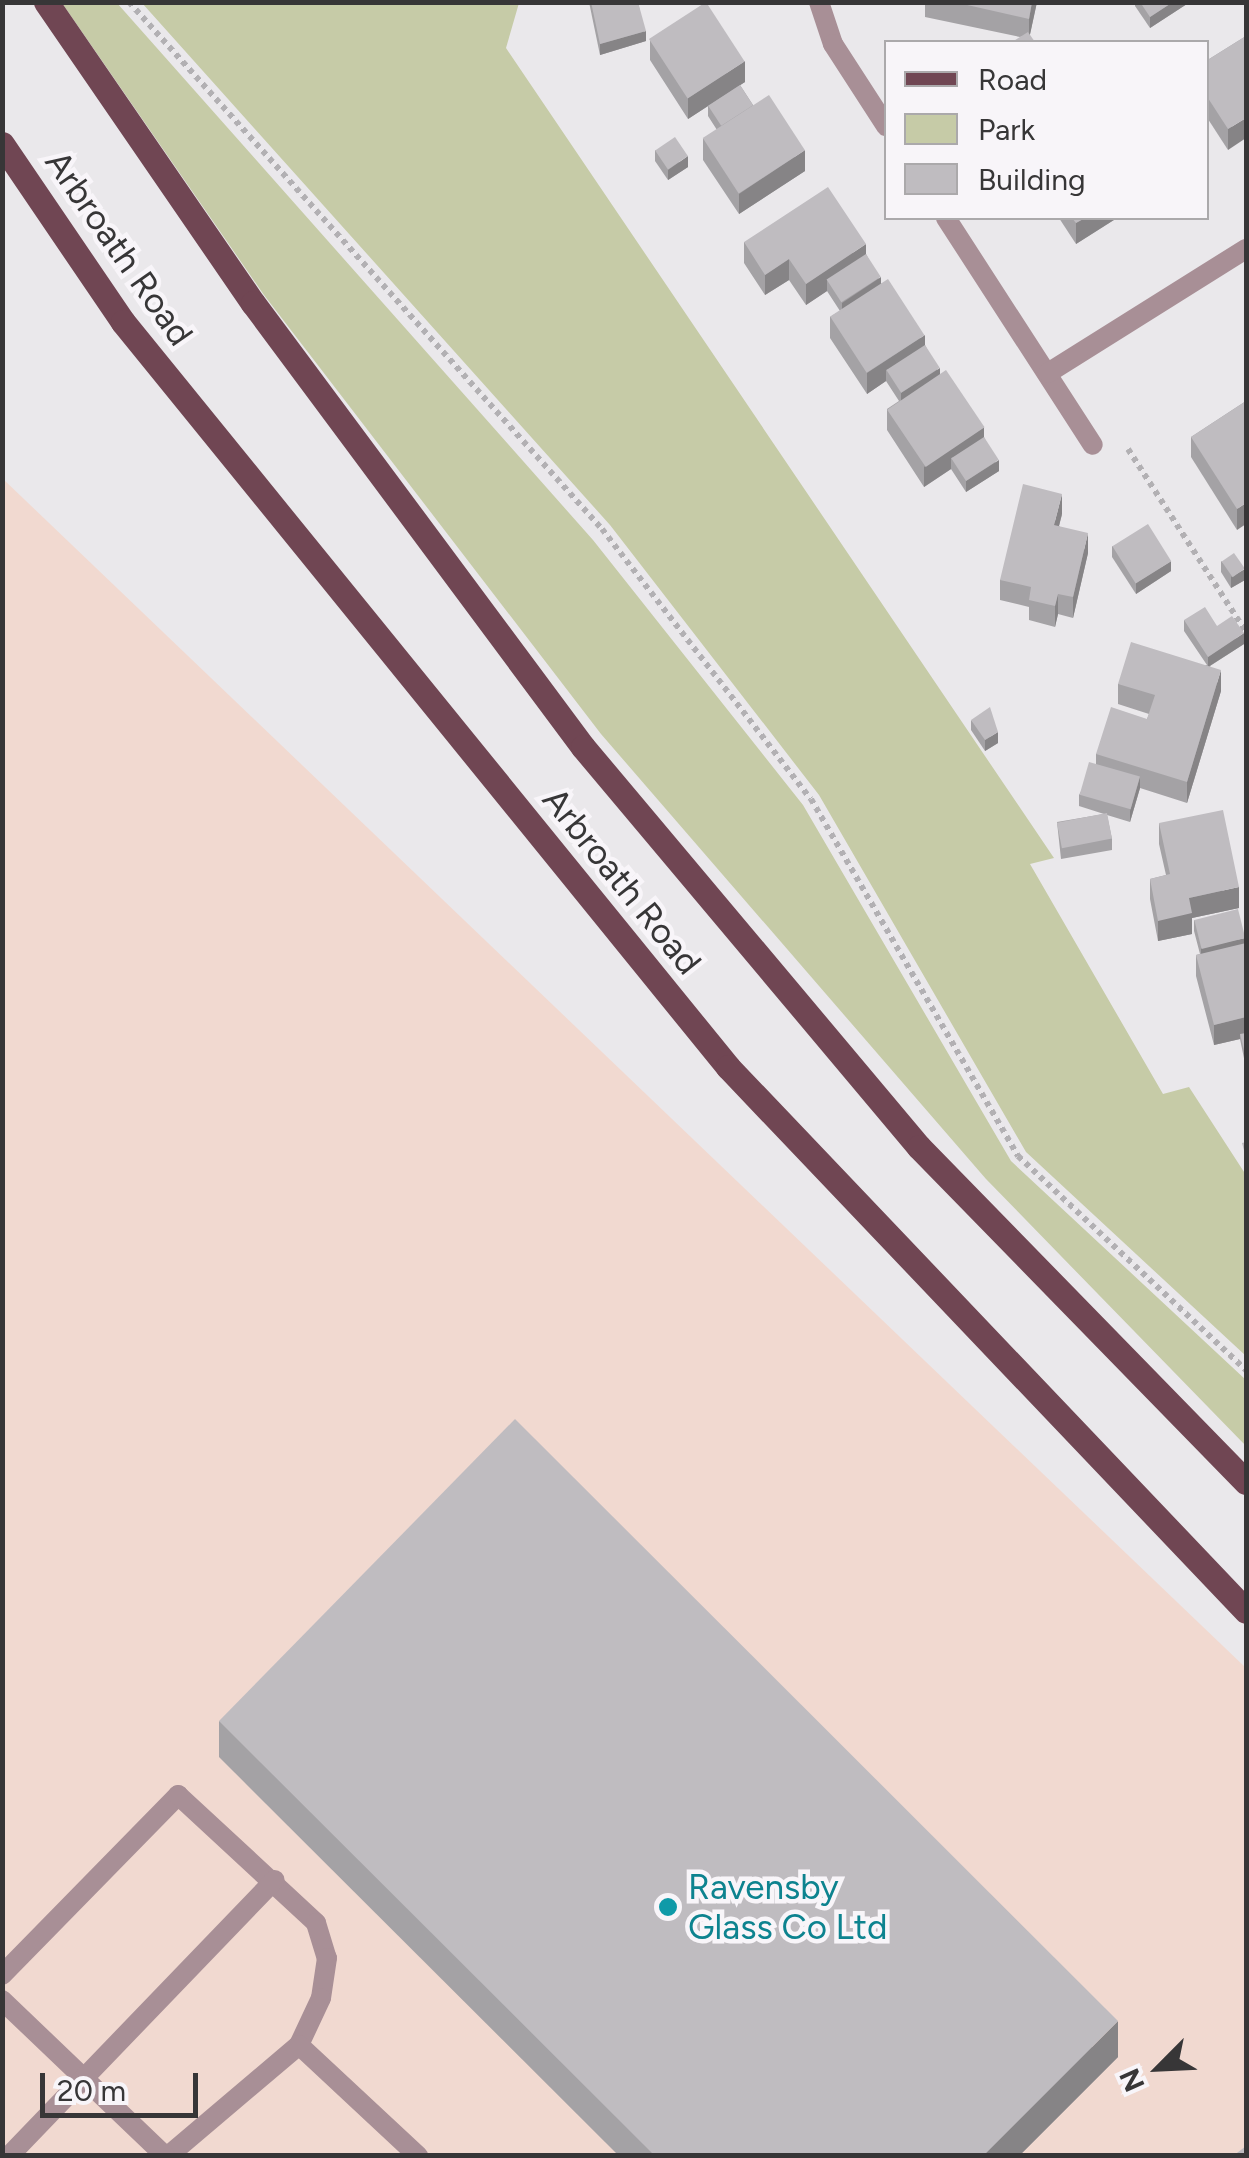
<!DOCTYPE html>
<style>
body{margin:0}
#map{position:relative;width:1249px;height:2158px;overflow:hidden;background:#eae8eb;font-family:Figtree,sans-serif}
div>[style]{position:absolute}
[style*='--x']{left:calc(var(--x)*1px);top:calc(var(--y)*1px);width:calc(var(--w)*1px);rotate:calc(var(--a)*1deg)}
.industrial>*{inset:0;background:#f1d9d0}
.green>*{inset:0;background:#c6cba7}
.path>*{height:6px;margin-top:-3px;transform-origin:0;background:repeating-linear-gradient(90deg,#b2b0b3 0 5px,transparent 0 10px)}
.lane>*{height:20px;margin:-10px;padding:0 10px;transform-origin:10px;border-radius:10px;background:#a88f96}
.street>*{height:20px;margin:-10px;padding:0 10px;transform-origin:10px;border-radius:10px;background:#a88f96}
.primary>*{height:25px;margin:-12.5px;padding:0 12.5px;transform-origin:12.5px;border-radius:12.5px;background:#704653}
.wall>*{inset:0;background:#a4a2a5}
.shaded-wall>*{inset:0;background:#868486}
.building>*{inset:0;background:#bfbcc0;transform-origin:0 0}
.dots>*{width:28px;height:28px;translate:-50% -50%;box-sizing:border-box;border:5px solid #f8f5f9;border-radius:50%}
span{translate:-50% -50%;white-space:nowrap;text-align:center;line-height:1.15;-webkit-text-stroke:9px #f8f5f9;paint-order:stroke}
.street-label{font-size:35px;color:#373637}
.culture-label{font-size:35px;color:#0d838f}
.left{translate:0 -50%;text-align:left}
.frame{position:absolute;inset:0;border:5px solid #373637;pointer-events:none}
.legend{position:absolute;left:884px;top:40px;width:325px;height:180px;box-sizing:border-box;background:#f8f5f9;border:2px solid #aba9ab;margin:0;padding:12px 18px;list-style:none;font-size:30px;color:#373637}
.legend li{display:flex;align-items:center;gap:20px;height:50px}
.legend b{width:50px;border:2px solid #aba9ab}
.north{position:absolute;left:1109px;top:2018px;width:100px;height:100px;-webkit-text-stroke:8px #f8f5f9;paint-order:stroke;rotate:246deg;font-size:28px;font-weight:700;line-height:40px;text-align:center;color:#373637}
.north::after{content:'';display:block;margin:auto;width:35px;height:45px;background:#373637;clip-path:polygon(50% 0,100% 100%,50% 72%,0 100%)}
.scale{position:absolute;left:40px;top:2073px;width:158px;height:45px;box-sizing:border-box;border:5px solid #373637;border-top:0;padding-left:12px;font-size:30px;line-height:35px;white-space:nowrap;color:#373637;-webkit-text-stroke:8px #f8f5f9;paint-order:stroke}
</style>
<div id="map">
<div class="industrial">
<div style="clip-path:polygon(2px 478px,1246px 1668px,1246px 2155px,3px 2155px)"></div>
</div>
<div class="green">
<div style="clip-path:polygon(62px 3px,117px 3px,593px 540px,803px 805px,1011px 1161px,1246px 1380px,1246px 1446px,986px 1179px,601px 734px,264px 295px)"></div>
<div style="clip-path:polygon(142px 3px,519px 3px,506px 48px,1054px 858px,1030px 864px,1163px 1094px,1189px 1087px,1246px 1175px,1246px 1356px,1026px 1152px,819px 795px,610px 525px)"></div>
</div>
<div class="path">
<div style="--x:129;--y:2;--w:708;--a:48.09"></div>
<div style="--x:602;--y:529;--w:341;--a:52.3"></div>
<div style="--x:811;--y:799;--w:413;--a:59.9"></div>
<div style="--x:1018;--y:1156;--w:313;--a:43.2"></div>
<div style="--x:1128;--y:449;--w:218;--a:57.2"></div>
</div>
<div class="lane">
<div style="--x:2;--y:1975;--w:252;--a:-45.6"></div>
<div style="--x:178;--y:1795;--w:188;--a:42.8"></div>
<div style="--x:316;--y:1923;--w:37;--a:73"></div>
<div style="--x:327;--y:1958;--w:40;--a:98.5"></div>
<div style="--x:321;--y:1998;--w:52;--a:115.1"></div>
<div style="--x:299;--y:2045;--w:172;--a:139.7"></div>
<div style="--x:2;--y:2000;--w:226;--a:43.7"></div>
<div style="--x:299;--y:2045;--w:163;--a:43"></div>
<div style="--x:9;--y:2156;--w:383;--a:-46.1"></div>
</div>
<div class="street">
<div style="--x:819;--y:2;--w:44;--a:71.6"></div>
<div style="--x:833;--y:44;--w:98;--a:57.1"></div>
<div style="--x:946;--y:218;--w:270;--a:57.1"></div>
<div style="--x:1048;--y:373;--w:234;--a:-32.1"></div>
</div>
<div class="primary">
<div style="--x:46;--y:2;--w:365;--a:55.5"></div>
<div style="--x:253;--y:303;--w:553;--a:53.38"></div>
<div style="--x:583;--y:747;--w:522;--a:49.97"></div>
<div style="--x:919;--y:1147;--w:468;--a:45.7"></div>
<div style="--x:2;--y:144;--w:215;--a:55.8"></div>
<div style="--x:123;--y:322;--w:960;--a:50.92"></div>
<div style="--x:728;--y:1067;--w:751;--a:46.4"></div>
</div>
<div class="wall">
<div style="clip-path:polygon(589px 2px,638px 2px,646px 41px,600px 55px)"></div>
<div style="clip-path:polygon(925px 2px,1037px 2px,1030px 34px,1020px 37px,925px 17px)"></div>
<div style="clip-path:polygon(1135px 2px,1190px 2px,1150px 28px,1135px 6px)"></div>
<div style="clip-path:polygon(1246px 36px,1228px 150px,1206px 116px,1206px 61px)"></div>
<div style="clip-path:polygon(650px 40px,745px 82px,740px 85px,753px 105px,805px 171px,739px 214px,703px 160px,703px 139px,717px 130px,708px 116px,708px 106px,688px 119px,650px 60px)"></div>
<div style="clip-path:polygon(655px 150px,688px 167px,668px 180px,655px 161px)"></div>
<div style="clip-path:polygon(1059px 218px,1117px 218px,1076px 244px)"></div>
<div style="clip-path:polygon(744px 242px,866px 254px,881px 283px,925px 345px,940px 375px,984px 437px,999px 471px,966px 492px,951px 469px,924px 487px,887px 430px,887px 409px,899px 401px,886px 381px,867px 394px,830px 338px,830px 317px,840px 311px,827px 291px,806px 305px,789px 280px,765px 295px,744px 263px)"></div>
<div style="clip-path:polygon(1246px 401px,1237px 530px,1191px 457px,1191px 437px)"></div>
<div style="clip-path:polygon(1062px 514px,1059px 526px,1088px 553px,1073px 618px,1058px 614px,1055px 627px,1029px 620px,1029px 607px,1000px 600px,1000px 580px)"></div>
<div style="clip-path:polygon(1112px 546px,1171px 571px,1136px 594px,1112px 557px)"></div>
<div style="clip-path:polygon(1221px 561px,1245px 580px,1231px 588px,1221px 572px)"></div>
<div style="clip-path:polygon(1184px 620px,1217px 626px,1244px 644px,1210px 666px,1221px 691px,1187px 803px,1140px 788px,1130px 822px,1107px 815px,1112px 839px,1112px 850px,1061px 859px,1057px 822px,1104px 814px,1079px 806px,1079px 795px,1096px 764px,1096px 754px,1147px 719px,1149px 714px,1118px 704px,1118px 684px,1207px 665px,1184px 631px)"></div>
<div style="clip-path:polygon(971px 720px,998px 743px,985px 751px,971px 730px)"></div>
<div style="clip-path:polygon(1159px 823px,1239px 908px,1192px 918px,1192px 934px,1158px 941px,1150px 899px,1150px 879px,1166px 875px,1159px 844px)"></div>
<div style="clip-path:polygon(1194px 920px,1246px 943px,1246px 1068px,1240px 1039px,1214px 1045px,1196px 976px,1196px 955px,1200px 954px,1194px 931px)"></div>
<div style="clip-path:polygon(219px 1721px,1118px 2057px,1019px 2156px,619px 2156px,219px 1757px)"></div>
</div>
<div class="shaded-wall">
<div style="clip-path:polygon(1032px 2px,1037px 2px,1029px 39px,1029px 19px)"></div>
<div style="clip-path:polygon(1173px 2px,1190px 2px,1150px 28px,1150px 17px)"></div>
<div style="clip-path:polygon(646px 31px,646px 41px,600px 55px,600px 44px)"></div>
<div style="clip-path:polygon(745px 61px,745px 82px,688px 119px,688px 98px)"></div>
<div style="clip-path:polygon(1246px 118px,1246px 138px,1228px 150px,1228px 129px)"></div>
<div style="clip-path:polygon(805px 150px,805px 171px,739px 214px,739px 194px)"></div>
<div style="clip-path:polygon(688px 156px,688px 167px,668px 180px,668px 170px)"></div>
<div style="clip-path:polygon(1085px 218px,1117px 218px,1076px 244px,1076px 223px)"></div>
<div style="clip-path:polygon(866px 244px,866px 265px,827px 280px,827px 291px,806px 305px,806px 284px)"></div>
<div style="clip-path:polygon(789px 259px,789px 280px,765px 295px,765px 275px)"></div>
<div style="clip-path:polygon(881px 277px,881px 288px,842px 314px,842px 303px)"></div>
<div style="clip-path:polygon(925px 335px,925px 356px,886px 370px,886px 381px,867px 394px,867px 373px)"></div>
<div style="clip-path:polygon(940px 368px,940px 378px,901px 404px,901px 393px)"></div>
<div style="clip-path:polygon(984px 427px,984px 448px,951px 458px,951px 469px,924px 487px,924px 467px)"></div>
<div style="clip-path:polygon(999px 460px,999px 471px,966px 492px,966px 481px)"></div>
<div style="clip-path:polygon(1062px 494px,1062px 514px,1054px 545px,1054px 525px)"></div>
<div style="clip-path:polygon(1246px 503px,1246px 524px,1237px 530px,1237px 509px)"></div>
<div style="clip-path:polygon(1088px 533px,1088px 553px,1073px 618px,1073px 597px)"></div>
<div style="clip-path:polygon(1171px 561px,1171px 571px,1136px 594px,1136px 583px)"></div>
<div style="clip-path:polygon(1245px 569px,1245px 580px,1231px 588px,1231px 577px)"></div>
<div style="clip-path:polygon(1058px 594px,1058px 614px,1055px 627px,1055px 606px)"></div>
<div style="clip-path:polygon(1244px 633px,1244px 644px,1208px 667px,1208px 657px)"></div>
<div style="clip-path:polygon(1221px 670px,1221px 691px,1187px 803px,1187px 782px)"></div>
<div style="clip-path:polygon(998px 732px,998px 743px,985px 751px,985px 740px)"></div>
<div style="clip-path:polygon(1140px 777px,1140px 788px,1130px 822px,1130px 811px)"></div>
<div style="clip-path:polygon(1239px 887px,1239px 908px,1192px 918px,1192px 934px,1158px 941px,1158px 921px,1189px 898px)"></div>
<div style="clip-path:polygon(1245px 938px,1245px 948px,1201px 959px,1201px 948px)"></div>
<div style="clip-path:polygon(1246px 1017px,1246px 1038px,1240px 1034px,1240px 1039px,1214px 1045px,1214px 1025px)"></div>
<div style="clip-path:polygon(1118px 2021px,1118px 2057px,1019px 2156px,983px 2156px)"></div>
</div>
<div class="building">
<div style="clip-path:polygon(591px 2px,638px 2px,646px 31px,600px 44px)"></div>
<div style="left:706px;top:2px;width:71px;height:68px;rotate:57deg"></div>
<div style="clip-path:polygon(954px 2px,1032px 2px,1029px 19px)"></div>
<div style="clip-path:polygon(1140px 2px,1173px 2px,1150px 17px)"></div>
<div style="clip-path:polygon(1028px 32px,1035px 42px,1012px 42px)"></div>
<div style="clip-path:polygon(1246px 36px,1246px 118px,1228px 129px,1206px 95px,1206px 61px)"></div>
<div style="left:740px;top:85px;width:24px;height:38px;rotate:57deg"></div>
<div style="left:769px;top:95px;width:66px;height:79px;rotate:57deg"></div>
<div style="left:675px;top:137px;width:23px;height:24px;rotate:56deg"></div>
<div style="clip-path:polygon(828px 187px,866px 244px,806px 284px,789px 259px,765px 275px,744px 242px)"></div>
<div style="clip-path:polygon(1072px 218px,1085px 218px,1076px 223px)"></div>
<div style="left:866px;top:254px;width:27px;height:47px;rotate:57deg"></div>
<div style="left:888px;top:279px;width:67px;height:69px;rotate:57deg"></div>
<div style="left:925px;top:345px;width:27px;height:46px;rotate:57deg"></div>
<div style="left:946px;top:370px;width:69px;height:71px;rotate:56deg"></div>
<div style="clip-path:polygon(1246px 401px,1246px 503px,1237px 509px,1191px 437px)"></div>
<div style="left:984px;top:437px;width:27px;height:39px;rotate:57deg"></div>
<div style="clip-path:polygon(1023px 484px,1062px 494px,1054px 525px,1088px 533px,1073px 597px,1058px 594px,1055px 606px,1029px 600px,1031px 587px,1000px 580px)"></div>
<div style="left:1148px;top:524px;width:44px;height:42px;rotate:58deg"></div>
<div style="left:1234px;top:553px;width:19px;height:15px;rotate:55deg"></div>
<div style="clip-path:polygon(1205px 607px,1217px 626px,1232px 616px,1244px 633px,1208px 657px,1184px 620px)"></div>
<div style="clip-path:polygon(1131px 642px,1221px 670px,1187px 782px,1096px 754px,1111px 707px,1147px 719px,1155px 695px,1118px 684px)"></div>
<div style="clip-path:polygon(990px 707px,998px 732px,985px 740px,971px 720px)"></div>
<div style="left:1089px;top:762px;width:53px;height:34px;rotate:16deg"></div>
<div style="clip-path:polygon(1223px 810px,1239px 887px,1189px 898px,1192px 913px,1158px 921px,1150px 879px,1170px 874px,1159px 823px)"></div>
<div style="left:1107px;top:813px;width:26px;height:51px;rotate:79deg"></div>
<div style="left:1238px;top:909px;width:30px;height:45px;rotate:76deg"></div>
<div style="clip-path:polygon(1246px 943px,1246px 1017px,1214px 1025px,1196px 955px)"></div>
<div style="clip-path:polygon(1246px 1033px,1246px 1058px,1240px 1034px)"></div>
<div style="clip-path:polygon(1246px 1142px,1246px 1158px,1242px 1143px)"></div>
<div style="clip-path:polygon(515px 1419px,1118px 2021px,983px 2156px,655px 2156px,219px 1721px)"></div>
<div style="clip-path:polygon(1246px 2146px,1246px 2156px,1233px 2156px)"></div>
</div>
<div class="dots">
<div style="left:668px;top:1907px;background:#0f9aa8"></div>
</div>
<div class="street-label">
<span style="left:119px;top:248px;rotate:55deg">Arbroath Road</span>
<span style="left:622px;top:881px;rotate:51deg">Arbroath Road</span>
</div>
<div class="culture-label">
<span class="left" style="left:688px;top:1907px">Ravensby<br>Glass Co Ltd</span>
</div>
<div class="frame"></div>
<ul class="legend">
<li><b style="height:12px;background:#704653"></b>Road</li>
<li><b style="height:28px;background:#c6cba7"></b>Park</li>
<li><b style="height:28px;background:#bfbcc0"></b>Building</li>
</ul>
<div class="north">N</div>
<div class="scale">20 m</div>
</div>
